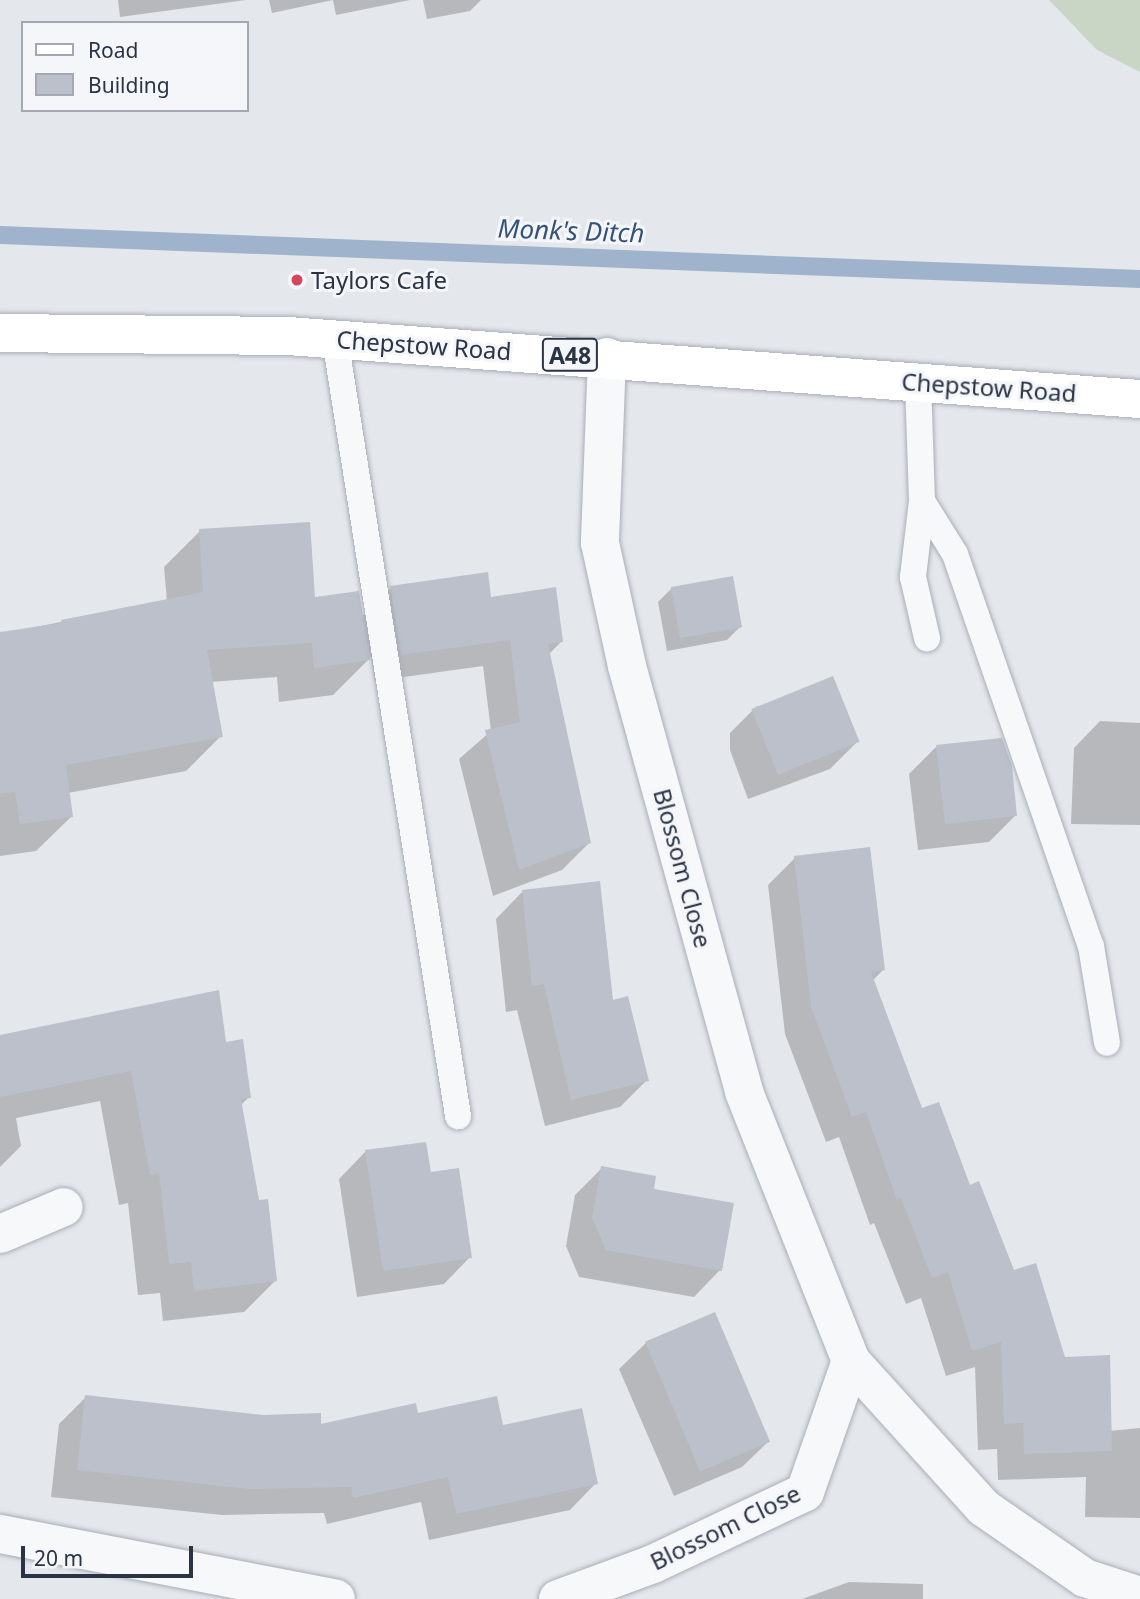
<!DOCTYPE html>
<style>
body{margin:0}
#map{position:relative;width:1140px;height:1599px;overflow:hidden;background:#e4e7ec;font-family:"Noto Sans",sans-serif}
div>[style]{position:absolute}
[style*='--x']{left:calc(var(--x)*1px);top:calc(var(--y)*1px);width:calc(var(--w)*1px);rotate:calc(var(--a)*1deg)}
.green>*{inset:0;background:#c9d6c5}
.shadow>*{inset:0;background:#0003}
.stream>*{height:18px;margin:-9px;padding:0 9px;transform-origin:9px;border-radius:9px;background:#9fb4cc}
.building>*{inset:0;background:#bbc0ca;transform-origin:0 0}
.roads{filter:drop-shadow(0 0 2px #a9aeb7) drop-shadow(0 0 2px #a9aeb7)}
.lane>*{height:26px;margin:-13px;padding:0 13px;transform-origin:13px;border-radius:13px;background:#f7f8fa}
.street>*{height:38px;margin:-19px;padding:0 19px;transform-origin:19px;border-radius:19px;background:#f7f8fa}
.primary>*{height:38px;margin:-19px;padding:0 19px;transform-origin:19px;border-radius:19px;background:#fff}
.dots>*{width:19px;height:19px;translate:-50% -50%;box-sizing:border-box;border:4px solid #f4f6f9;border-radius:50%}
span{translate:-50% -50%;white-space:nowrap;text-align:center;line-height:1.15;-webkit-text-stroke:6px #f4f6f9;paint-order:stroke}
.shield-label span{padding:2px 5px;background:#f4f6f9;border:2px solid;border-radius:5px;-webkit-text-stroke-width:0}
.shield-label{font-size:23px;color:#2b3445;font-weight:700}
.poi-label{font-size:24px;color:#2b3445}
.left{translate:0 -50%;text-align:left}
.street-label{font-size:24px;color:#2b3445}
.water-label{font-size:26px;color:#34527a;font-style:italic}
.legend{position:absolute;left:21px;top:21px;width:228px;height:91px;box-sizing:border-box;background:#f4f6f9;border:2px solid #a4a8b1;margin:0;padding:9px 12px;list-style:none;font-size:21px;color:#2b3445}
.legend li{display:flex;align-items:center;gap:14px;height:35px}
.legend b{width:35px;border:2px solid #a4a8b1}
.scale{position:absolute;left:21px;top:1546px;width:172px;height:32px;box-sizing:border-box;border:4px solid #2b3445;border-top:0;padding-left:9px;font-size:21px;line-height:24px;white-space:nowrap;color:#2b3445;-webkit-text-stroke:5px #f4f6f9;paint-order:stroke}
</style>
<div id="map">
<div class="green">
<div style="clip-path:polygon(1049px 0,1140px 0,1140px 72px,1097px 50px)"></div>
</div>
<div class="shadow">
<div style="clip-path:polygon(118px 0,246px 0,120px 17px)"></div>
<div style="clip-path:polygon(269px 0,410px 0,336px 15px,333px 0,272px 13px)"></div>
<div style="clip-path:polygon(423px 0,481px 0,470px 11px,427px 19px)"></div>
<div style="clip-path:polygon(200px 531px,314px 599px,361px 617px,391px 588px,490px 599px,562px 641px,549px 654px,589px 843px,562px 870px,493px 896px,459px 759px,491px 731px,483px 666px,375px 681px,371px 657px,333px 695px,279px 702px,277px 677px,211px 682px,221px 736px,186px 771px,68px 793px,72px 816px,36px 851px,0 856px,0 634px,167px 601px,164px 567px)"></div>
<div style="clip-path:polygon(672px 588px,740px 627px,727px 640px,667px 651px,658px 602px)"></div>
<div style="clip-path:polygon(757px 706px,857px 742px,830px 769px,748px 799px,730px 750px,730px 733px)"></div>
<div style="clip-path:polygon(1100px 721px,1140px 723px,1140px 825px,1071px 824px,1074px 748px)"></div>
<div style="clip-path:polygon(936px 747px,1016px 815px,989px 842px,918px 850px,909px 774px)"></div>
<div style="clip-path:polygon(795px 858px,883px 970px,872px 981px,921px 1110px,1063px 1359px,1109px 1431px,1140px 1428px,1140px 1518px,1085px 1517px,1086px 1477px,998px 1480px,997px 1449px,978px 1450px,975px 1367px,946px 1376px,921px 1298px,906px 1304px,874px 1223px,870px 1225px,839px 1137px,826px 1142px,785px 1034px,768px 885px)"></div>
<div style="clip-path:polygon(522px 892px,611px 1002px,647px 1080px,620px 1107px,545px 1126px,517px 1010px,506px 1012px,496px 919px)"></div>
<div style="clip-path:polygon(0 1036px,225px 1044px,249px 1097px,240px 1106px,275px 1281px,244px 1312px,163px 1321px,160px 1293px,138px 1295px,128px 1203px,119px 1205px,100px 1101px,16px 1118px,21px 1146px,0 1167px)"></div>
<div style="clip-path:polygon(365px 1152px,429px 1174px,470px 1257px,444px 1284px,357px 1297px,339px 1179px)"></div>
<div style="clip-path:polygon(602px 1168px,720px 1270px,694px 1297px,579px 1277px,566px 1246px,575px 1195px)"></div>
<div style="clip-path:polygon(646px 1343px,769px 1441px,742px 1467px,674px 1496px,619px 1369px)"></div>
<div style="clip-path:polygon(86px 1397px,319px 1427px,416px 1415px,502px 1427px,596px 1483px,570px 1510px,429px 1540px,421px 1502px,327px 1524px,324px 1513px,222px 1515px,51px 1497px,59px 1424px)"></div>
<div style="clip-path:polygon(849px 1582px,923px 1584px,923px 1599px,802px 1599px)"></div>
</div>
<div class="stream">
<div style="--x:0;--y:235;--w:1141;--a:2.21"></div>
</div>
<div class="building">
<div style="clip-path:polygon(310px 522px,315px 597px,359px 591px,370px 660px,314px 668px,312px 643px,207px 650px,223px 737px,66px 765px,73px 817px,20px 824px,15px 792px,0 794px,0 632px,62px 623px,61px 620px,203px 592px,199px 529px)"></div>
<div style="clip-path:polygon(488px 572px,491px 597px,556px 587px,563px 642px,548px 644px,591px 843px,519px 870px,485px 730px,520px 722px,510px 640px,401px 655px,390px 586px)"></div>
<div style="left:733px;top:576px;width:52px;height:63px;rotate:80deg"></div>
<div style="left:833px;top:676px;width:71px;height:88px;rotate:68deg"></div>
<div style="clip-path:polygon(1002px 738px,1012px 766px,1017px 816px,945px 824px,936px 745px)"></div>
<div style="clip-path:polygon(870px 847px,885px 970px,871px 972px,922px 1108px,939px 1102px,970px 1185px,979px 1181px,1014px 1270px,1036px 1263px,1065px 1357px,1110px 1355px,1112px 1451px,1024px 1454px,1023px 1423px,1004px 1424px,1001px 1342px,972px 1351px,948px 1272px,932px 1278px,901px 1198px,897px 1200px,866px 1112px,852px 1117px,811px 1007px,794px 856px)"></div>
<div style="clip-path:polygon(600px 881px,613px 1000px,628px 996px,649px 1081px,571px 1100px,544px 984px,532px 986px,522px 890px)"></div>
<div style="clip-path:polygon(219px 990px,226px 1042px,243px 1039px,251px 1098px,241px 1099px,259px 1200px,268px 1199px,277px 1281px,194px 1291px,191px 1262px,169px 1264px,159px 1173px,150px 1175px,131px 1071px,0 1097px,0 1035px)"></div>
<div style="clip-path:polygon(426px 1142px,431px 1172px,459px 1168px,472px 1258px,383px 1271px,365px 1150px)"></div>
<div style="clip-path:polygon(601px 1166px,656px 1176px,654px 1189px,734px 1203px,722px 1271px,606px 1250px,592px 1218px)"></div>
<div style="left:715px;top:1312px;width:141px;height:76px;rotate:67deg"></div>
<div style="clip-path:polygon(85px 1395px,263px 1415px,321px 1413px,321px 1424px,416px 1403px,418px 1413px,497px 1396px,503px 1425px,582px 1408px,598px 1484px,456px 1514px,448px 1477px,353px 1498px,351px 1487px,249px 1489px,77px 1470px)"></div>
</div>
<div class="roads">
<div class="lane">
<div style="--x:335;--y:339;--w:787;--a:81"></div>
<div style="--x:918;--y:381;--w:120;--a:88.1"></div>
<div style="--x:922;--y:501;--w:77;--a:96.8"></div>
<div style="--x:913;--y:577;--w:63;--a:77.1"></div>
<div style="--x:922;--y:501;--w:62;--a:58.1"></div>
<div style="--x:955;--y:554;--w:415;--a:70.9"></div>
<div style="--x:1091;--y:946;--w:98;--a:80.6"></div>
</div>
<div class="street">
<div style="--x:607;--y:357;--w:186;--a:92.2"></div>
<div style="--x:600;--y:543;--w:126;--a:77.6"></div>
<div style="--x:627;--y:666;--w:442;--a:74.6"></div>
<div style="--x:744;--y:1092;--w:289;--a:68.3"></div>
<div style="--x:851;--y:1361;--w:198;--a:47.9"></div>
<div style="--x:984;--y:1508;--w:123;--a:34.7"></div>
<div style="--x:1085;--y:1578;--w:58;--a:18.1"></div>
<div style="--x:0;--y:1234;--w:69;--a:-22.9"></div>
<div style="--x:0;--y:1534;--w:342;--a:10.9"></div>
<div style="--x:558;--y:1599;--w:101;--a:-20.2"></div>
<div style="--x:653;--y:1564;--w:168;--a:-25.3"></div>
<div style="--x:805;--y:1492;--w:139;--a:-70.7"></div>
</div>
<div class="primary">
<div style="--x:0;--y:333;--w:288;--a:0.6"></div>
<div style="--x:288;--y:336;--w:854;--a:4.23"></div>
</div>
</div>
<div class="dots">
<div style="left:297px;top:280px;background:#d1495b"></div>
</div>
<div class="shield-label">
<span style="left:570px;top:355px">A48</span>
</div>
<div class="poi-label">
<span class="left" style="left:311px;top:280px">Taylors Cafe</span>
</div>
<div class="street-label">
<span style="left:424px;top:345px;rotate:4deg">Chepstow Road</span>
<span style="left:989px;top:387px;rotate:4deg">Chepstow Road</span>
<span style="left:683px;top:868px;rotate:75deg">Blossom Close</span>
<span style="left:725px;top:1527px;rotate:-26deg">Blossom Close</span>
</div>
<div class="water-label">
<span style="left:571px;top:231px;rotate:2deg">Monk's Ditch</span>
</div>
<ul class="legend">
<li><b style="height:9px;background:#fff"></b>Road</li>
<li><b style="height:19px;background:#bbc0ca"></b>Building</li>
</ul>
<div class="scale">20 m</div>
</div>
